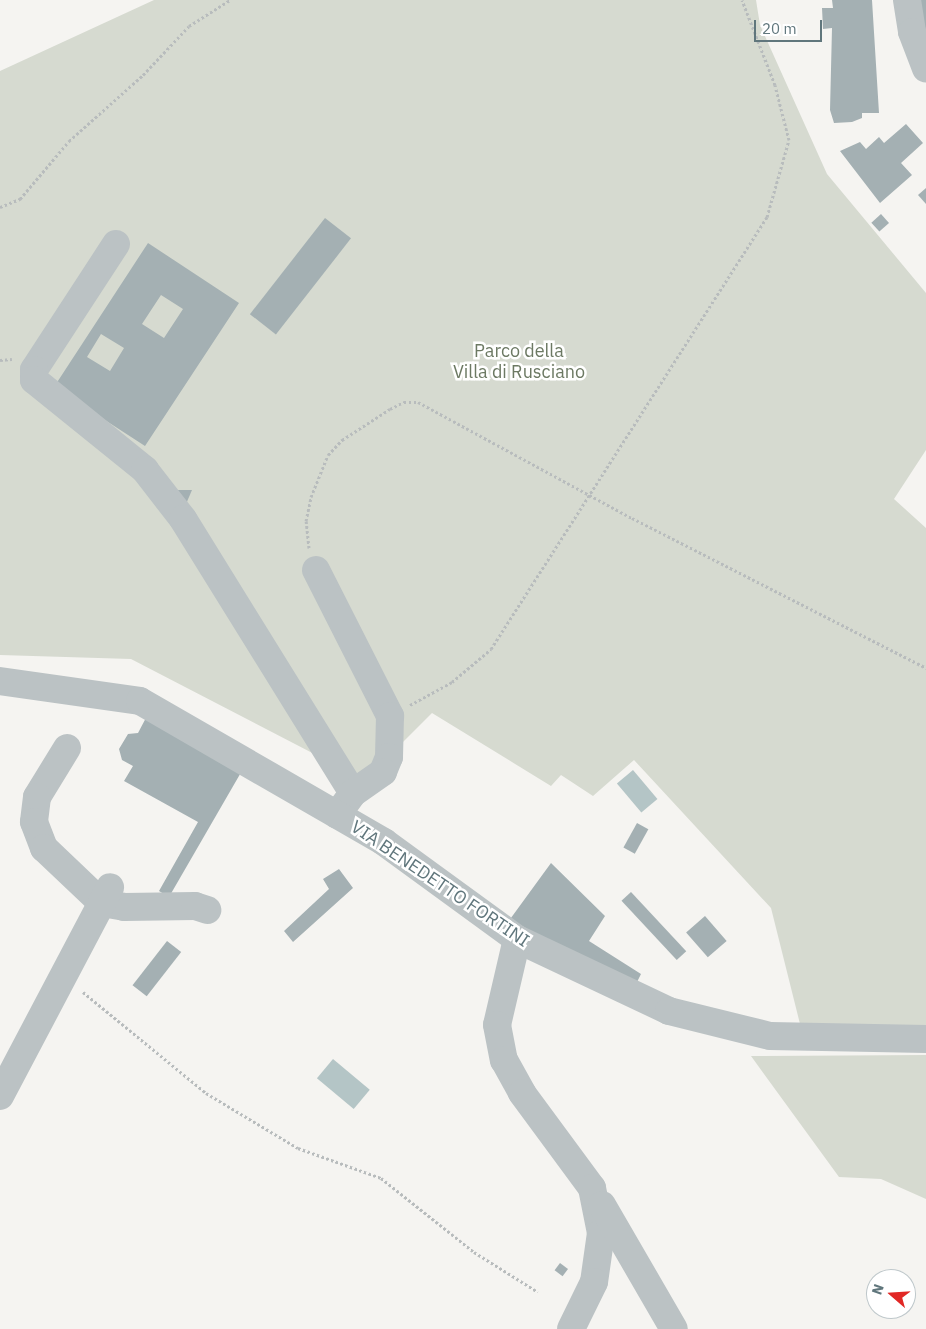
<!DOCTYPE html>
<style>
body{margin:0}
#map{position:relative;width:926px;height:1329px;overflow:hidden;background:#f5f4f1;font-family:"IBM Plex Sans",sans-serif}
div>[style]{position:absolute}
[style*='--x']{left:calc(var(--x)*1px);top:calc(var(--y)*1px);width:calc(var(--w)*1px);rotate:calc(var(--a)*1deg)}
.green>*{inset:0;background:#d6dad0}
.water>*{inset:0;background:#b4c5c6;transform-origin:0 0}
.building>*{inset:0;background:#a4b0b3;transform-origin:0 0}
.path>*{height:3px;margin-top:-1.5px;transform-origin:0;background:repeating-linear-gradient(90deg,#b8bcbd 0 2.5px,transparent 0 5px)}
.minor>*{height:28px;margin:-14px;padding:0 14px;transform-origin:14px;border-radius:14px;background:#bbc2c4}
span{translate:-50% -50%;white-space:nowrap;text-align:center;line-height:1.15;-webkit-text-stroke:5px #fff;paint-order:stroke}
.park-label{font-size:18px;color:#6c7963}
.street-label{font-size:18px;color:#60767c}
.north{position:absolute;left:866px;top:1269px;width:50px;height:50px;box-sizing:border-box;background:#fff;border:1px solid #bfc8cb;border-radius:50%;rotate:289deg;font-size:14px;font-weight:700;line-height:20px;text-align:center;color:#60767c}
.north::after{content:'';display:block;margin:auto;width:18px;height:22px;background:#e12825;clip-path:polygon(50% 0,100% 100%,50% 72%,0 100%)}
.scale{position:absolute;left:754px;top:20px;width:68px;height:22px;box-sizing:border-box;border:2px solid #60767c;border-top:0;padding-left:6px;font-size:15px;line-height:18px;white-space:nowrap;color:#60767c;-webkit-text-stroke:4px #fff;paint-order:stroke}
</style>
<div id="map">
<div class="green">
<div style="clip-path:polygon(154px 0,756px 0,760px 25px,827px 174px,926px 293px,926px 450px,894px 499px,926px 528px,926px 1026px,801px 1028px,771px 908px,634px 760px,593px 796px,561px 775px,551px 786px,432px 713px,403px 742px,376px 786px,131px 659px,0 655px,0 71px)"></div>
<div style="clip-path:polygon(926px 1055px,926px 1199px,881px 1179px,839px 1177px,751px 1056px)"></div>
</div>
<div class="water">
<div style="left:633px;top:770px;width:38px;height:21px;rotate:50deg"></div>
<div style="left:333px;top:1059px;width:48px;height:25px;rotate:40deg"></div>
</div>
<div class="building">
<div style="clip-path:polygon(832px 0,872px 0,879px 113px,862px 113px,862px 118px,852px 122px,834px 123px,830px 110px,832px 28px,823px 29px,822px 8px,833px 8px)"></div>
<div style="clip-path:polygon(917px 0,926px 0,926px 36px)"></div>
<div style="clip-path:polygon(906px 124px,923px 143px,901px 163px,912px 175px,880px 203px,840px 151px,860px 142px,866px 149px,879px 137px,884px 143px)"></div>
<div style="clip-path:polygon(926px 188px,926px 204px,918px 195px)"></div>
<div style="left:881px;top:214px;width:12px;height:13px;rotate:48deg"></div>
<div style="left:325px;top:218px;width:33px;height:122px;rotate:38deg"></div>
<div style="clip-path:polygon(evenodd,148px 243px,239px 303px,145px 446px,54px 387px,148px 243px,161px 295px,183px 309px,164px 338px,142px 324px,161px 295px,148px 243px,101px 334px,124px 348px,110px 371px,87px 357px,101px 334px)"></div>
<div style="clip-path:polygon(170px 490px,192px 490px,183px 511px)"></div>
<div style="clip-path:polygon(148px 714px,243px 769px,169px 897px,159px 891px,198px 822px,124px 781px,133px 766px,122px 760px,119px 749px,128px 734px,138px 733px)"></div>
<div style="left:637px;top:823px;width:13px;height:28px;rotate:29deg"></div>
<div style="clip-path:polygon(551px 863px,605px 916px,589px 941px,641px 974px,634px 988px,508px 922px)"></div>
<div style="clip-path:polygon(339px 869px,353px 888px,293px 942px,284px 931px,329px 889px,323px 879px)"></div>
<div style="left:631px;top:892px;width:81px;height:13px;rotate:47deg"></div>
<div style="left:705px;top:916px;width:33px;height:25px;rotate:49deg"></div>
<div style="left:167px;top:941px;width:18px;height:56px;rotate:38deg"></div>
<div style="left:560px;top:1263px;width:10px;height:9px;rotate:37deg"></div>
</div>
<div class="path">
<div style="--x:0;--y:207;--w:22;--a:-22"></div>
<div style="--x:20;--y:199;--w:76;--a:-49.8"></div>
<div style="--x:69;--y:141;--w:99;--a:-41.7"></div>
<div style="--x:143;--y:75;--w:67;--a:-46.8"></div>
<div style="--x:189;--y:26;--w:49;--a:-32.4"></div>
<div style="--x:0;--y:360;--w:12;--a:-5"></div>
<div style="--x:309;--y:548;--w:27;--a:-96"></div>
<div style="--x:306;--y:521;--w:25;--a:-78"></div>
<div style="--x:311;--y:497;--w:45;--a:-68"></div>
<div style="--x:328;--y:455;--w:21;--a:-47"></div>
<div style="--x:342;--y:440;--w:57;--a:-32.9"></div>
<div style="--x:390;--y:409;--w:16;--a:-27"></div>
<div style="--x:404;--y:402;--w:14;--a:0"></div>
<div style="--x:418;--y:402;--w:243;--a:28.5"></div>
<div style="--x:632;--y:518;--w:330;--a:27"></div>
<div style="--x:410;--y:705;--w:48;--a:-28.7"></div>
<div style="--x:452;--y:682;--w:51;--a:-40.2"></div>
<div style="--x:491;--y:649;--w:513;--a:-57.43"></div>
<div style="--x:767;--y:217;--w:80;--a:-74.1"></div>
<div style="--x:789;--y:140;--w:57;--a:-104.3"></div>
<div style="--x:775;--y:85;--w:91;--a:-111.2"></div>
<div style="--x:83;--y:992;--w:159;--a:39.4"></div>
<div style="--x:206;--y:1093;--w:107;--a:30.9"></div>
<div style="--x:298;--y:1148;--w:88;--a:19.9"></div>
<div style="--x:381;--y:1178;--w:119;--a:38.5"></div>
<div style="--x:474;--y:1252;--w:75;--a:32"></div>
</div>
<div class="minor">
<div style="--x:907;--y:0;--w:32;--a:81"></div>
<div style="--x:912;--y:32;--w:39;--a:69"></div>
<div style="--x:116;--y:244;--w:150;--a:123.1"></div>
<div style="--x:34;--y:370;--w:10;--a:90"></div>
<div style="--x:34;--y:380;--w:143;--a:39"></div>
<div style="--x:145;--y:470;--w:62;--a:52.2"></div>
<div style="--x:183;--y:519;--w:322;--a:58.2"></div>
<div style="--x:353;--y:793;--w:27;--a:126"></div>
<div style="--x:316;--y:570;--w:164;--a:63.1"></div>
<div style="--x:390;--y:716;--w:41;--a:91.4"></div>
<div style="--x:389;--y:757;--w:16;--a:112"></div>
<div style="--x:383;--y:772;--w:37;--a:145"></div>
<div style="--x:0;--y:681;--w:141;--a:8.1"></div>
<div style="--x:140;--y:701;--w:282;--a:30"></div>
<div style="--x:384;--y:842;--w:165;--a:36.1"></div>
<div style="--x:517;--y:939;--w:168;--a:25.3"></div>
<div style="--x:669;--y:1011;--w:104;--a:13.9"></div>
<div style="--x:770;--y:1036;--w:156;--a:1.1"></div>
<div style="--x:67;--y:748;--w:57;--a:121.5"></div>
<div style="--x:37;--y:797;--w:25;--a:97"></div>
<div style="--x:34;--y:822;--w:28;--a:69"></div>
<div style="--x:44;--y:848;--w:80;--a:43.5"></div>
<div style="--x:102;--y:903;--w:22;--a:10"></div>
<div style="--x:124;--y:907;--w:71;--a:-0.8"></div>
<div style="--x:195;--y:906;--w:13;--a:18"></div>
<div style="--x:517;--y:939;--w:88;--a:103.1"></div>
<div style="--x:497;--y:1025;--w:36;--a:79"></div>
<div style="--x:504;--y:1060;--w:38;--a:61"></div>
<div style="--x:522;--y:1093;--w:118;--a:53.6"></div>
<div style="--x:592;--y:1188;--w:46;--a:78.7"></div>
<div style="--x:601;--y:1233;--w:49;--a:98.1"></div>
<div style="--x:594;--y:1282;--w:52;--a:116.1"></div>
<div style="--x:0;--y:1096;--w:236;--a:-62.2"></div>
<div style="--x:602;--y:1205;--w:143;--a:59.9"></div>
</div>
<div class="park-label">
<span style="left:519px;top:362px">Parco della<br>Villa di Rusciano</span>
</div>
<div class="street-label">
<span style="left:440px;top:884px;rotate:34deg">VIA BENEDETTO FORTINI</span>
</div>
<div class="north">N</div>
<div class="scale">20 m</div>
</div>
